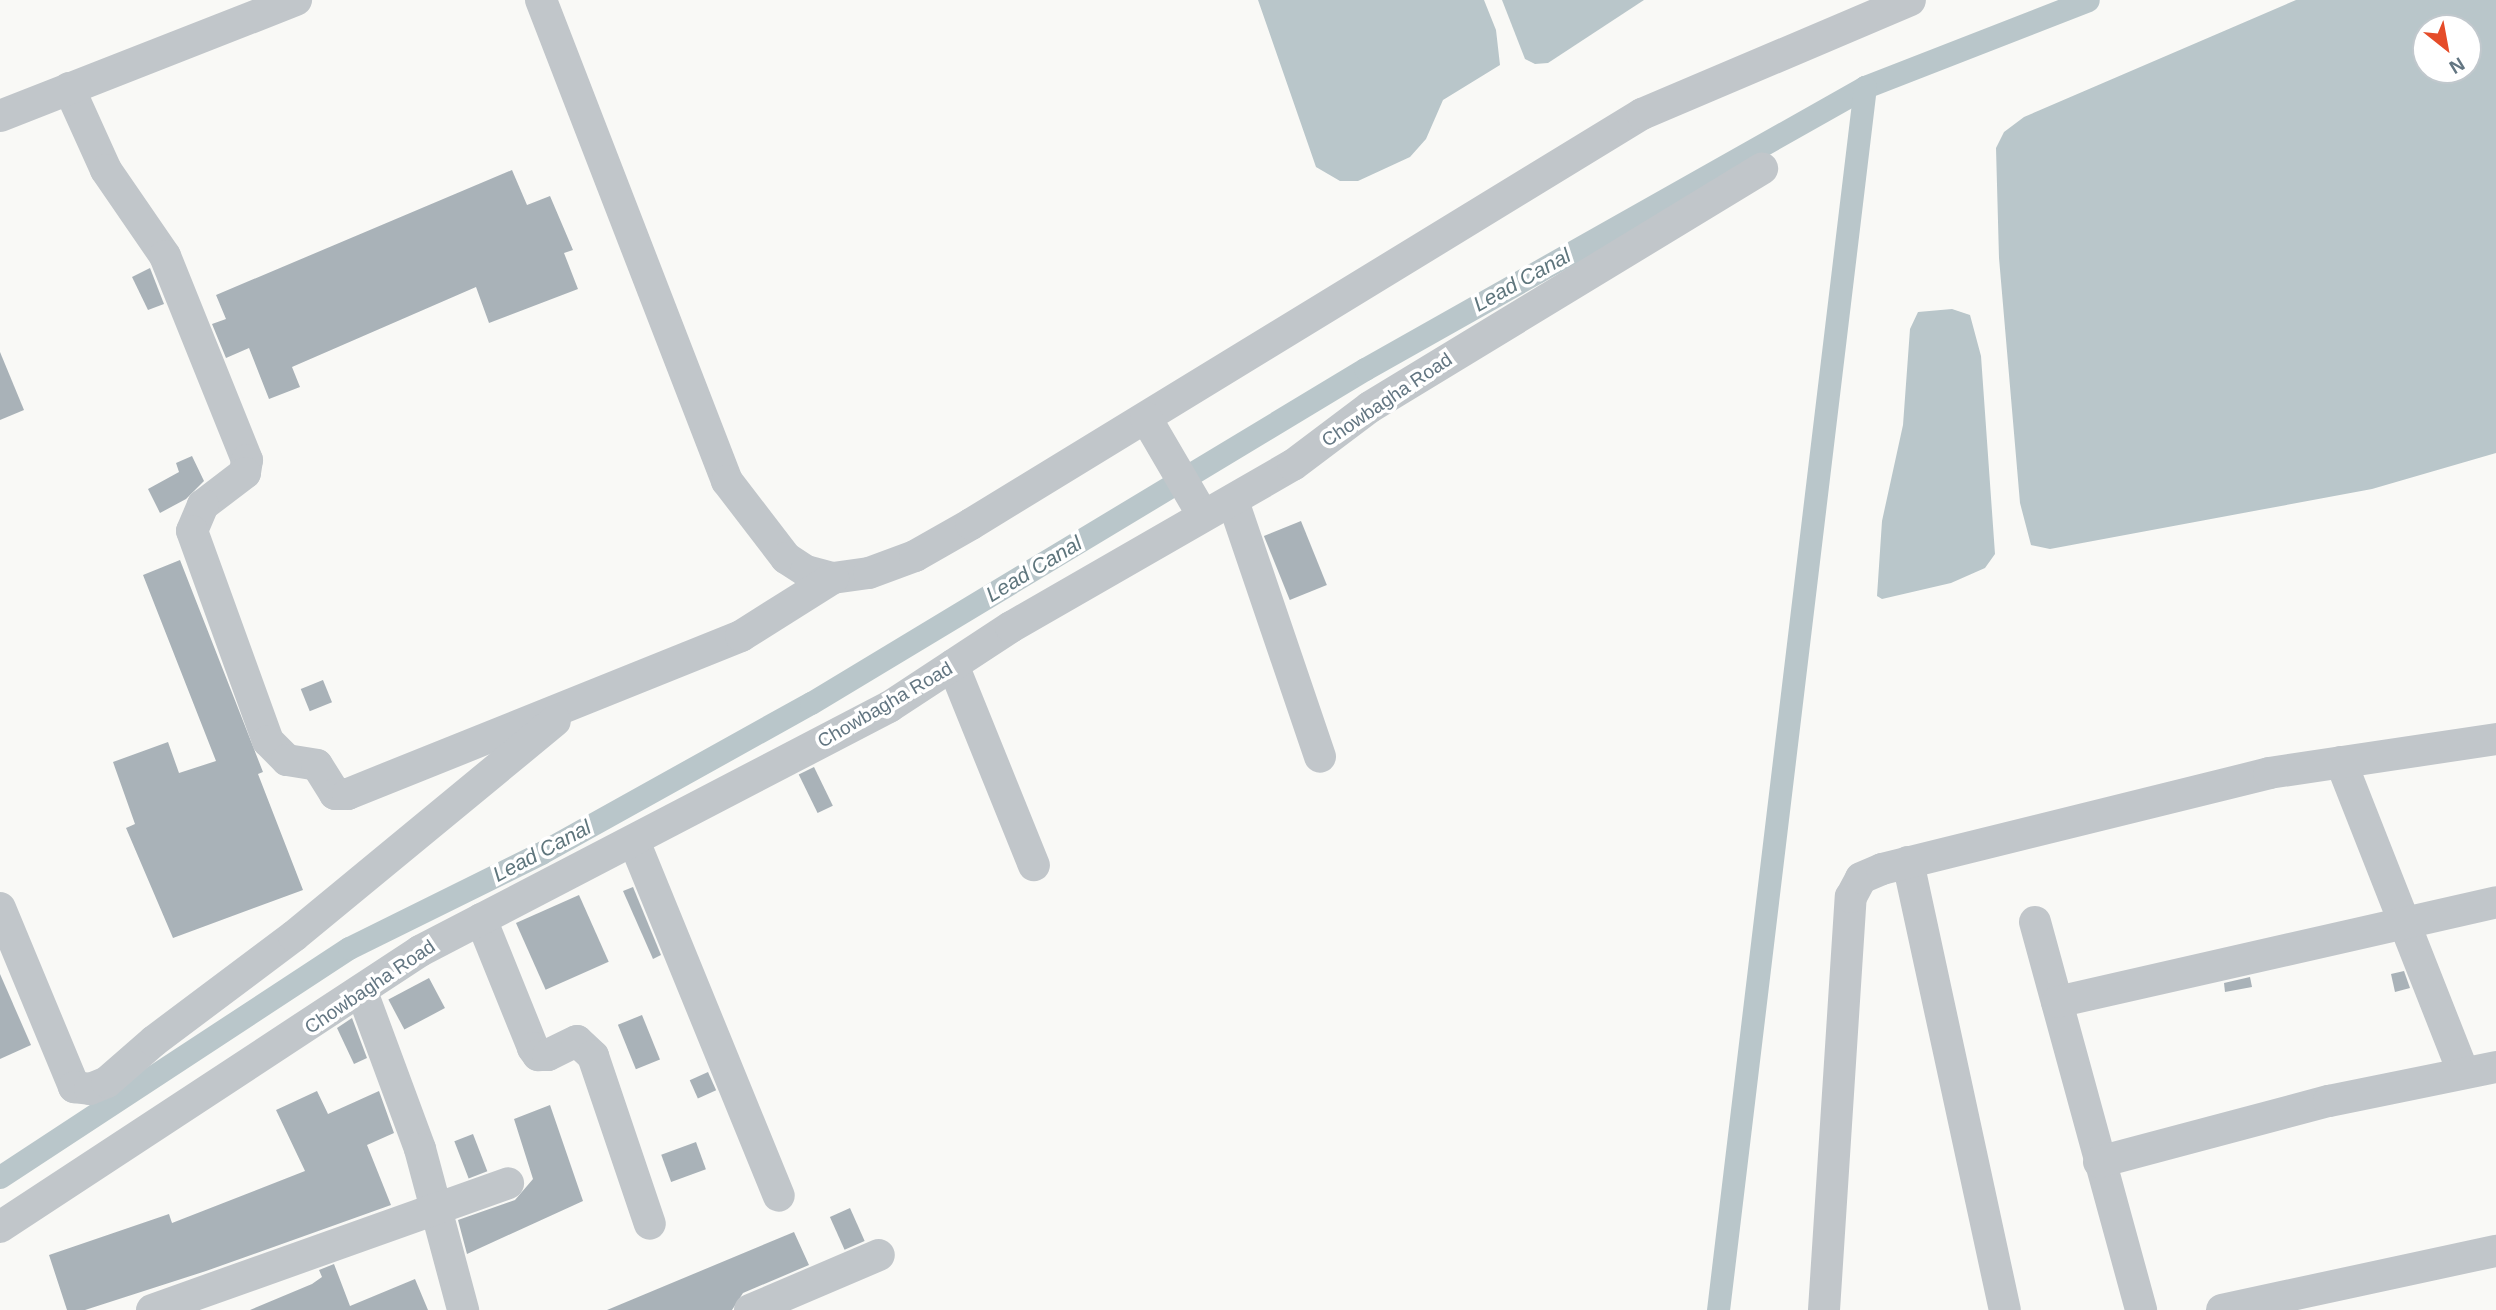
<!DOCTYPE html>
<style>
body{margin:0}
#map{position:relative;width:2496px;height:1310px;overflow:hidden;background:#f9f9f6;font-family:Helvetica,sans-serif}
div>[style]{position:absolute}
[style*='--x']{left:calc(var(--x)*1px);top:calc(var(--y)*1px);width:calc(var(--w)*1px);rotate:calc(var(--a)*1deg)}
.water>*{inset:0;background:#b9c6ca}
.canal>*{height:23px;margin:-11.5px;padding:0 11.5px;transform-origin:11.5px;border-radius:11.5px;background:#b9c6ca}
.building>*{inset:0;background:#a9b2b8;transform-origin:0 0}
.minor>*{height:32px;margin:-16px;padding:0 16px;transform-origin:16px;border-radius:16px;background:#c1c6ca}
span{translate:-50% -50%;white-space:nowrap;text-align:center;line-height:1.15;-webkit-text-stroke:7px #fff;paint-order:stroke}
.street-label{font-size:19px;color:#637682}
.water-label{font-size:21px;color:#5e757c;font-style:italic}
.north{position:absolute;left:2412px;top:14px;width:70px;height:70px;box-sizing:border-box;background:#fff;border:2px solid #c1c8cd;border-radius:50%;rotate:149deg;font-size:19px;font-weight:700;line-height:28px;text-align:center;color:#637682}
.north::after{content:'';display:block;margin:auto;width:24px;height:32px;background:#e54c29;clip-path:polygon(50% 0,100% 100%,50% 72%,0 100%)}
</style>
<div id="map">
<div class="water">
<div style="clip-path:polygon(1258px 0,1484px 0,1496px 30px,1500px 65px,1443px 100px,1426px 139px,1410px 157px,1358px 181px,1340px 181px,1316px 167px)"></div>
<div style="clip-path:polygon(1502px 0,1644px 0,1548px 63px,1535px 64px,1525px 59px)"></div>
<div style="clip-path:polygon(evenodd,2296px 0,2496px 0,2496px 453px,2372px 489px,2050px 549px,2031px 545px,2020px 503px,1999px 258px,1996px 148px,2004px 132px,2024px 117px,2296px 0,2426px 28px,2468px 28px,2468px 70px,2426px 70px,2426px 28px)"></div>
<div style="clip-path:polygon(1952px 309px,1970px 315px,1981px 356px,1995px 554px,1985px 568px,1951px 583px,1882px 599px,1877px 596px,1882px 521px,1903px 425px,1910px 329px,1918px 312px)"></div>
</div>
<div class="canal">
<div style="--x:0;--y:1177;--w:417;--a:-33.3"></div>
<div style="--x:349;--y:948;--w:214;--a:-26.3"></div>
<div style="--x:541;--y:853;--w:309;--a:-29.1"></div>
<div style="--x:811;--y:703;--w:647;--a:-31.09"></div>
<div style="--x:1365;--y:369;--w:574;--a:-29.42"></div>
<div style="--x:1865;--y:87;--w:239;--a:-21.3"></div>
<div style="--x:1718;--y:1310;--w:1232;--a:-83.15"></div>
</div>
<div class="building">
<div style="clip-path:polygon(512px 170px,527px 205px,550px 196px,573px 250px,564px 253px,578px 289px,489px 323px,476px 287px,292px 367px,300px 387px,269px 399px,249px 348px,226px 358px,212px 324px,226px 319px,216px 295px)"></div>
<div style="clip-path:polygon(150px 268px,164px 304px,148px 310px,132px 277px)"></div>
<div style="clip-path:polygon(0 352px,24px 410px,0 420px)"></div>
<div style="clip-path:polygon(192px 456px,204px 481px,186px 499px,160px 513px,148px 489px,179px 472px,176px 463px)"></div>
<div style="left:1301px;top:521px;width:69px;height:40px;rotate:68deg"></div>
<div style="clip-path:polygon(180px 560px,263px 772px,258px 774px,303px 890px,173px 938px,126px 828px,135px 824px,113px 762px,168px 742px,179px 773px,216px 761px,143px 575px)"></div>
<div style="left:323px;top:680px;width:24px;height:24px;rotate:68deg"></div>
<div style="left:814px;top:767px;width:43px;height:17px;rotate:64deg"></div>
<div style="clip-path:polygon(633px 887px,661px 955px,653px 959px,623px 891px)"></div>
<div style="left:579px;top:895px;width:73px;height:69px;rotate:66deg"></div>
<div style="clip-path:polygon(2404px 971px,2410px 988px,2395px 992px,2391px 974px)"></div>
<div style="clip-path:polygon(0 974px,31px 1045px,0 1059px)"></div>
<div style="clip-path:polygon(2250px 977px,2252px 987px,2225px 992px,2224px 983px)"></div>
<div style="left:429px;top:978px;width:34px;height:46px;rotate:62deg"></div>
<div style="left:642px;top:1015px;width:48px;height:26px;rotate:68deg"></div>
<div style="clip-path:polygon(352px 1018px,367px 1058px,354px 1064px,337px 1028px)"></div>
<div style="left:708px;top:1072px;width:20px;height:20px;rotate:66deg"></div>
<div style="clip-path:polygon(317px 1091px,328px 1114px,379px 1091px,394px 1133px,367px 1145px,391px 1205px,206px 1271px,85px 1310px,67px 1310px,49px 1255px,169px 1214px,172px 1223px,305px 1171px,276px 1110px)"></div>
<div style="clip-path:polygon(550px 1105px,583px 1201px,467px 1254px,458px 1220px,515px 1200px,533px 1179px,514px 1119px)"></div>
<div style="left:473px;top:1134px;width:40px;height:20px;rotate:69deg"></div>
<div style="left:696px;top:1142px;width:29px;height:37px;rotate:70deg"></div>
<div style="left:850px;top:1208px;width:36px;height:22px;rotate:66deg"></div>
<div style="clip-path:polygon(794px 1232px,809px 1265px,743px 1293px,732px 1310px,607px 1310px)"></div>
<div style="clip-path:polygon(334px 1264px,350px 1306px,415px 1279px,428px 1310px,250px 1310px,312px 1284px,322px 1277px,319px 1270px)"></div>
</div>
<div class="minor">
<div style="--x:541;--y:0;--w:516;--a:68.86"></div>
<div style="--x:727;--y:481;--w:97;--a:52.5"></div>
<div style="--x:786;--y:558;--w:24;--a:33"></div>
<div style="--x:806;--y:571;--w:28;--a:15"></div>
<div style="--x:833;--y:578;--w:36;--a:-8"></div>
<div style="--x:869;--y:573;--w:49;--a:-20.3"></div>
<div style="--x:915;--y:556;--w:64;--a:-29.7"></div>
<div style="--x:971;--y:524;--w:786;--a:-31.43"></div>
<div style="--x:1642;--y:114;--w:291;--a:-23"></div>
<div style="--x:69;--y:88;--w:90;--a:65.7"></div>
<div style="--x:106;--y:170;--w:104;--a:55.5"></div>
<div style="--x:165;--y:256;--w:220;--a:68.1"></div>
<div style="--x:247;--y:460;--w:13;--a:99"></div>
<div style="--x:245;--y:473;--w:53;--a:142.7"></div>
<div style="--x:203;--y:505;--w:28;--a:113"></div>
<div style="--x:192;--y:531;--w:223;--a:70.1"></div>
<div style="--x:268;--y:741;--w:27;--a:45"></div>
<div style="--x:287;--y:760;--w:30;--a:9"></div>
<div style="--x:317;--y:765;--w:34;--a:58"></div>
<div style="--x:335;--y:794;--w:13;--a:0"></div>
<div style="--x:348;--y:794;--w:424;--a:-21.9"></div>
<div style="--x:741;--y:636;--w:109;--a:-32.2"></div>
<div style="--x:0;--y:116;--w:318;--a:-21.4"></div>
<div style="--x:1146;--y:418;--w:111;--a:59.7"></div>
<div style="--x:1233;--y:501;--w:270;--a:71.2"></div>
<div style="--x:953;--y:665;--w:216;--a:68"></div>
<div style="--x:2341;--y:762;--w:332;--a:68.5"></div>
<div style="--x:634;--y:841;--w:383;--a:67.8"></div>
<div style="--x:1908;--y:862;--w:458;--a:77.8"></div>
<div style="--x:0;--y:908;--w:194;--a:67.5"></div>
<div style="--x:74;--y:1087;--w:16;--a:7"></div>
<div style="--x:90;--y:1089;--w:18;--a:-22"></div>
<div style="--x:107;--y:1082;--w:62;--a:-41.1"></div>
<div style="--x:154;--y:1041;--w:175;--a:-36.9"></div>
<div style="--x:294;--y:936;--w:338;--a:-39.5"></div>
<div style="--x:481;--y:919;--w:139;--a:68"></div>
<div style="--x:533;--y:1048;--w:9;--a:54"></div>
<div style="--x:538;--y:1055;--w:10;--a:0"></div>
<div style="--x:548;--y:1055;--w:32;--a:-26"></div>
<div style="--x:577;--y:1041;--w:22;--a:43"></div>
<div style="--x:593;--y:1056;--w:177;--a:71.3"></div>
<div style="--x:2035;--y:922;--w:402;--a:74.7"></div>
<div style="--x:362;--y:992;--w:167;--a:69.7"></div>
<div style="--x:420;--y:1149;--w:167;--a:75"></div>
<div style="--x:2057;--y:1002;--w:450;--a:-12.8"></div>
<div style="--x:2099;--y:1162;--w:238;--a:-14.9"></div>
<div style="--x:2329;--y:1101;--w:170;--a:-11.5"></div>
<div style="--x:0;--y:1227;--w:503;--a:-33.31"></div>
<div style="--x:420;--y:951;--w:529;--a:-27.49"></div>
<div style="--x:889;--y:707;--w:146;--a:-33.3"></div>
<div style="--x:1011;--y:627;--w:325;--a:-29.9"></div>
<div style="--x:1293;--y:465;--w:96;--a:-37"></div>
<div style="--x:1370;--y:407;--w:459;--a:-31.3"></div>
<div style="--x:152;--y:1310;--w:378;--a:-19.6"></div>
<div style="--x:750;--y:1310;--w:140;--a:-23.1"></div>
<div style="--x:1824;--y:1310;--w:414;--a:-86.3"></div>
<div style="--x:1851;--y:897;--w:21;--a:-62"></div>
<div style="--x:1861;--y:878;--w:23;--a:-23"></div>
<div style="--x:1882;--y:869;--w:399;--a:-13.9"></div>
<div style="--x:2269;--y:773;--w:230;--a:-8.5"></div>
<div style="--x:2222;--y:1310;--w:280;--a:-12.2"></div>
</div>
<div class="street-label">
<span style="left:1387px;top:400px;rotate:-34deg">Chowbagha Road</span>
<span style="left:885px;top:705px;rotate:-30deg">Chowbagha Road</span>
<span style="left:370px;top:987px;rotate:-34deg">Chowbagha Road</span>
</div>
<div class="water-label">
<span style="left:1522px;top:280px;rotate:-29deg">Lead Canal</span>
<span style="left:1034px;top:569px;rotate:-31deg">Lead Canal</span>
<span style="left:542px;top:851px;rotate:-28deg">Lead Canal</span>
</div>
<div class="north">N</div>
</div>
